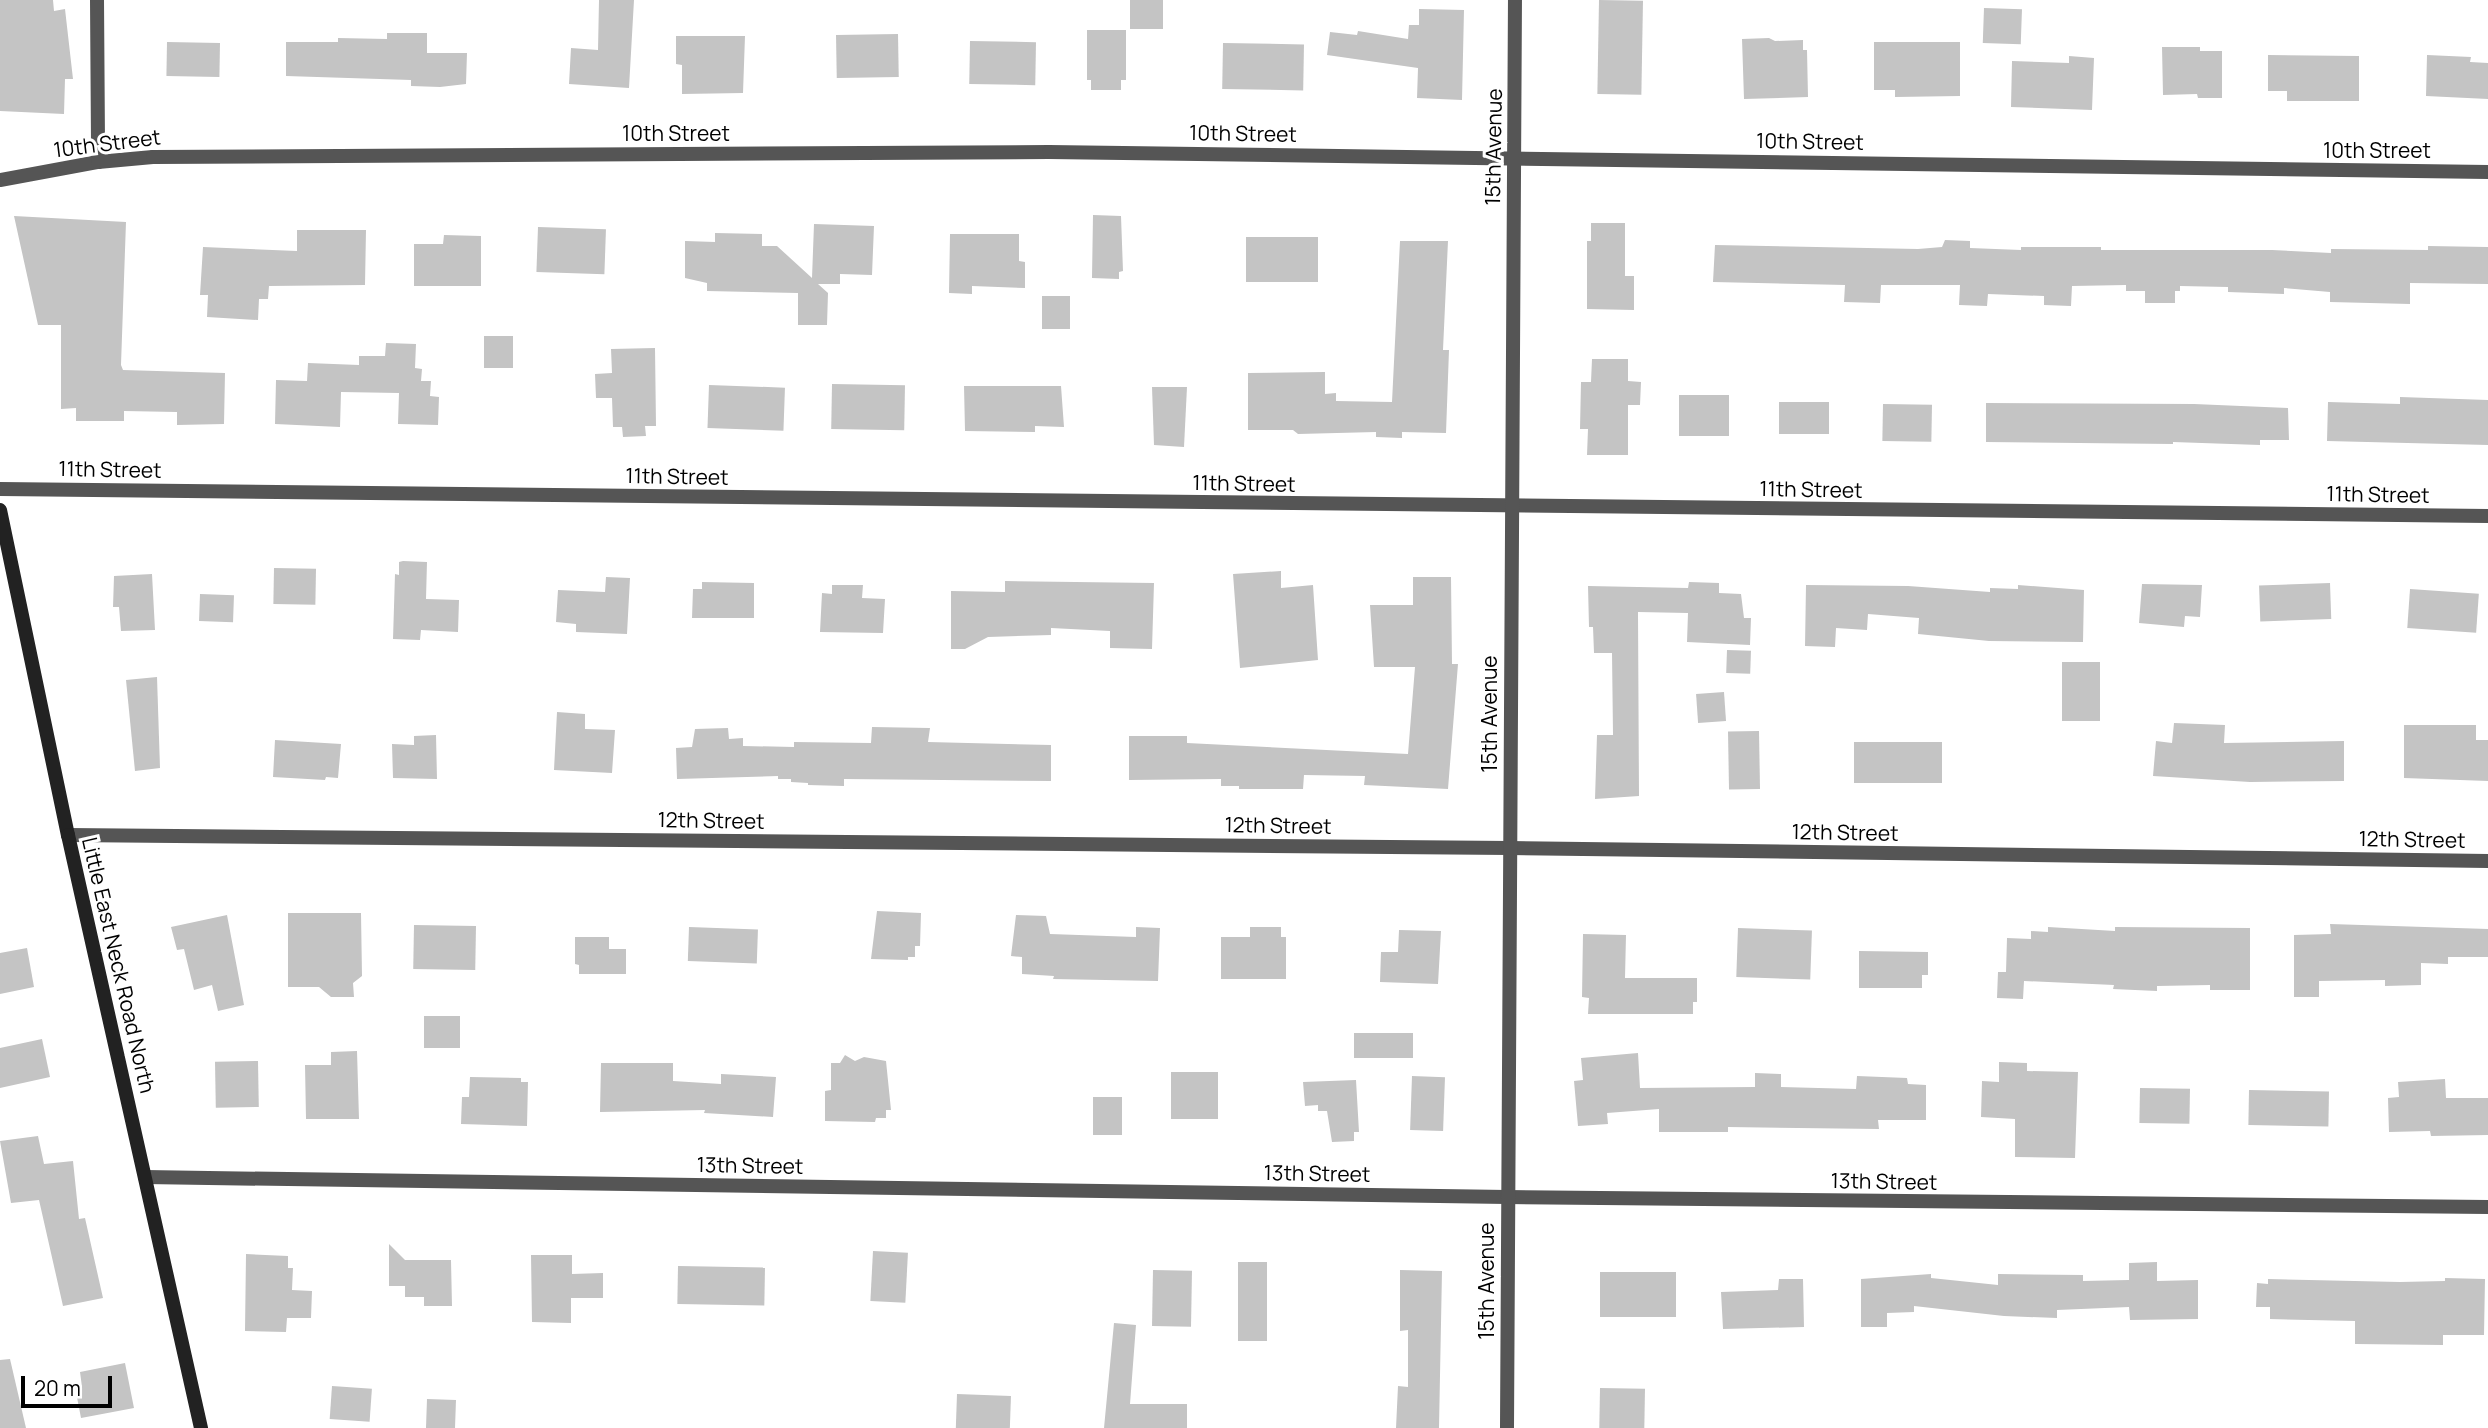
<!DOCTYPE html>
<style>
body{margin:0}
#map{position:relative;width:2488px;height:1428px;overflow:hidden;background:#fff;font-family:Manrope,sans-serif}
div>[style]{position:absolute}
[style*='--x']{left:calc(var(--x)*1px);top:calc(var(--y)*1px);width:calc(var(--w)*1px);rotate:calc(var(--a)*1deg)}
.building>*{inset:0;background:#c4c4c4;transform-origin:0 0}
.lane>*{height:14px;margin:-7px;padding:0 7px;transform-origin:7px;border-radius:7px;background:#555}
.street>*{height:14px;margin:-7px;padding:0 7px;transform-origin:7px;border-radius:7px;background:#555}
.secondary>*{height:14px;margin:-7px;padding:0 7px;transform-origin:7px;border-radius:7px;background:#222}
span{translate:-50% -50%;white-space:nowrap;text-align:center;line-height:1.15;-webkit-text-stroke:6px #fff;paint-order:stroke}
.street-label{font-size:21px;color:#000}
.scale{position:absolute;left:21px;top:1376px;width:91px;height:32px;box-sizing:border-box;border:4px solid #000;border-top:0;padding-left:9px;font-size:21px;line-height:24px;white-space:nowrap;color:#000;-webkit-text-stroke:5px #fff;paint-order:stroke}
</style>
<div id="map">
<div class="building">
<div style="clip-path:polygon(0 0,53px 0,54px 11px,65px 9px,73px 79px,65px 79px,64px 114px,0 111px)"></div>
<div style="clip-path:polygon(599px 0,634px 0,629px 88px,569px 84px,571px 48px,598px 50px)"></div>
<div style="left:1130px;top:0;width:33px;height:29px"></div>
<div style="left:1599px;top:0;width:44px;height:94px;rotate:1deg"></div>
<div style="left:1984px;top:8px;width:38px;height:35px;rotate:2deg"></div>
<div style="clip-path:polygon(1419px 9px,1464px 10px,1462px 100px,1417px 98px,1418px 68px,1327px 55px,1330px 32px,1357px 35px,1358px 31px,1408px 39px,1409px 25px,1419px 25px)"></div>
<div style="clip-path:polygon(1087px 30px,1126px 30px,1126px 80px,1121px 80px,1121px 90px,1091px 90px,1091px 80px,1087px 80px)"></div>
<div style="clip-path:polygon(387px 33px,427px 33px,427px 53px,467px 53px,466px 84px,440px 87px,411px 86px,411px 80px,286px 76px,286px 42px,338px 42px,338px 38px,387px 39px)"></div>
<div style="left:898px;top:34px;width:43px;height:62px;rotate:89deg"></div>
<div style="clip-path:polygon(676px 36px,745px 36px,743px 93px,682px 94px,682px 65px,676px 64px)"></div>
<div style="clip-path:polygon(1769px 38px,1775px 41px,1803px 40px,1803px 50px,1807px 50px,1808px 97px,1744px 99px,1742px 39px)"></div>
<div style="left:970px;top:41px;width:66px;height:43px;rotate:1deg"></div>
<div style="left:167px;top:42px;width:53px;height:34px;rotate:1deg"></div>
<div style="clip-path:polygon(1874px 42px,1960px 42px,1960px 96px,1895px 97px,1895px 90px,1874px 90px)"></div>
<div style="left:1223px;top:43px;width:81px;height:46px;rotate:1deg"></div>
<div style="clip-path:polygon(2162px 47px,2200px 47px,2200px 51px,2222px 51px,2222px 98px,2198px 98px,2197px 94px,2163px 95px)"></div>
<div style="clip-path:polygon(2268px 55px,2359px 56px,2359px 101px,2287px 101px,2287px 91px,2268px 91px)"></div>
<div style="clip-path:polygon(2427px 55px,2471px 57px,2470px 62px,2488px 63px,2488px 99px,2426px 96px)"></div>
<div style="clip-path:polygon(2069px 56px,2094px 58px,2092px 110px,2011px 107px,2012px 61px,2069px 63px)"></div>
<div style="clip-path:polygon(1093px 215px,1121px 216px,1123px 271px,1119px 272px,1119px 279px,1092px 278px)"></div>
<div style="clip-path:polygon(14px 216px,126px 222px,121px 365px,123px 370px,225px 373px,224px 424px,177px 425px,177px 412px,124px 411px,124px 421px,76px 421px,76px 408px,61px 409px,61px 325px,38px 325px)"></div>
<div style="clip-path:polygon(1591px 223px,1625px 223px,1625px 276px,1634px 276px,1634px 310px,1587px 309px,1587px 241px,1591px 241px)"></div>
<div style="clip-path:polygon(814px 224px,874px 226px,872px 275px,840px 274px,840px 284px,818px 284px,828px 293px,827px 325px,798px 325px,798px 293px,707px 291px,707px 283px,685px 278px,685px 241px,715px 242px,715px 233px,762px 234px,762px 246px,777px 246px,812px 278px)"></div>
<div style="left:538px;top:227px;width:68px;height:45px;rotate:2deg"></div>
<div style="clip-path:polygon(297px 230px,366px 230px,365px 285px,269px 286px,268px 299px,259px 299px,258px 320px,207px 317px,208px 295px,200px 295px,203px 247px,297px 251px)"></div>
<div style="clip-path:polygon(950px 234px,1019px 234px,1019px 261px,1025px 262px,1025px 288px,972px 286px,972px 294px,949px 293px)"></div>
<div style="clip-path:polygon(444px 235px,481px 236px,481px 286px,414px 286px,414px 244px,443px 244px)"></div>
<div style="left:1246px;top:237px;width:72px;height:45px"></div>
<div style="clip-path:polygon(1945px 240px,1970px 241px,1970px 248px,2021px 250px,2021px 247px,2101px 247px,2101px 250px,2272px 250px,2331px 253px,2331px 249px,2428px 250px,2428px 246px,2488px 247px,2488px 284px,2410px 283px,2410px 304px,2330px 302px,2330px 292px,2284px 288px,2284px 294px,2228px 292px,2228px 287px,2180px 286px,2180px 291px,2175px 291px,2175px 303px,2145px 303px,2145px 291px,2126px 291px,2126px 285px,2072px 286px,2071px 306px,2044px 305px,2044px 296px,1988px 294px,1987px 306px,1959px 305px,1960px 285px,1881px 285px,1880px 303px,1844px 302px,1845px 285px,1713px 282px,1715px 245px,1918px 249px,1942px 247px)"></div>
<div style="clip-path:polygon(1400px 241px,1448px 241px,1443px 350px,1449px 350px,1446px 433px,1402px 432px,1402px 438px,1376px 437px,1376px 432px,1298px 434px,1293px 430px,1248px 430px,1248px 373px,1325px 372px,1325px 394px,1336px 393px,1336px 401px,1392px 402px)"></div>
<div style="left:1042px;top:296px;width:28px;height:33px"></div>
<div style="left:484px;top:336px;width:29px;height:32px"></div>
<div style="clip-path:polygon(386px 343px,416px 344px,415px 368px,422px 369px,421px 381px,431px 381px,430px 396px,439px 397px,438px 425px,398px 424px,399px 393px,341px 392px,340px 427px,275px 424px,276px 380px,307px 381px,308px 363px,359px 365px,359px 356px,385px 356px)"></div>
<div style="clip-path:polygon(655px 348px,656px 426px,645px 426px,646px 436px,623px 437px,622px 427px,613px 427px,612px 398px,596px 398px,595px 374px,612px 373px,611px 349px)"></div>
<div style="clip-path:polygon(1592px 359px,1628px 359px,1628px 381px,1641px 382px,1640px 405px,1628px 405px,1628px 455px,1587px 455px,1588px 429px,1580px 429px,1581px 382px,1591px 382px)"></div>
<div style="left:832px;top:384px;width:73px;height:45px;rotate:1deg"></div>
<div style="left:709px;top:385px;width:76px;height:43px;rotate:2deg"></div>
<div style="clip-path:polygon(964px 386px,1061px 386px,1064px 427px,1035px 426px,1035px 432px,965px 431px)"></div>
<div style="clip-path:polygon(1152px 387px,1187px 387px,1184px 447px,1154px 445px)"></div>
<div style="left:1679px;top:395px;width:50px;height:41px"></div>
<div style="clip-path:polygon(2400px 397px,2488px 400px,2488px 445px,2327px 441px,2328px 402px,2400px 404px)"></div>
<div style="left:1829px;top:402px;width:32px;height:50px;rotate:90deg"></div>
<div style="clip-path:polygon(1986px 403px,2194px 404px,2288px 408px,2289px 440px,2260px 440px,2260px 445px,2173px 442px,2173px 444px,1986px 442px)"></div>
<div style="left:1883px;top:404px;width:49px;height:37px;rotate:1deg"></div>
<div style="clip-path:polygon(403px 561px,427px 562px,426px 599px,459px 600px,458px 632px,421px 630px,420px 640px,393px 639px,395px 574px,399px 575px,399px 562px)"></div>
<div style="left:274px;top:568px;width:42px;height:36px;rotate:1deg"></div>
<div style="clip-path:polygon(1281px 571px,1281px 588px,1313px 585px,1318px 660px,1240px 668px,1233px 574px)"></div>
<div style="clip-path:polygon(152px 574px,155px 630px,121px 631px,119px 607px,113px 607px,114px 576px)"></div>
<div style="clip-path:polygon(606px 577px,630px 578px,627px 634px,576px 632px,576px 624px,556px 622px,558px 590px,605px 592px)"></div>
<div style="clip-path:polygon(1413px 577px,1451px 577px,1452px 664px,1458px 664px,1448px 789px,1364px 785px,1365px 776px,1304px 775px,1303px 789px,1239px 789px,1239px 786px,1221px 786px,1221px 779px,1129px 780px,1129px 736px,1187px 736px,1187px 743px,1408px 754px,1415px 667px,1374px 667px,1370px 605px,1413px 605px)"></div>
<div style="clip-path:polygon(1005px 581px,1154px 583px,1152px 649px,1110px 648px,1110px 631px,1051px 628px,1051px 635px,988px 637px,965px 649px,951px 649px,951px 591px,1005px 592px)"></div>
<div style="clip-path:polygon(702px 582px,754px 583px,754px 618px,692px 618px,693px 589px,702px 589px)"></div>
<div style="clip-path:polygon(1689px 582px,1719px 583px,1719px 593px,1741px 594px,1744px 618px,1751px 618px,1750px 645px,1687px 642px,1688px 613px,1638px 612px,1639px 796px,1595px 799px,1597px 735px,1613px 735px,1612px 653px,1594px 653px,1593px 627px,1589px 627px,1588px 586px,1688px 588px)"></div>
<div style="left:2330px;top:583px;width:36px;height:71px;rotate:88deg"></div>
<div style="clip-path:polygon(2142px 584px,2202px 585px,2200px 617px,2185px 616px,2184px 627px,2139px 623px)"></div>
<div style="clip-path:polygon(832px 585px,863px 585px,862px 598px,885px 599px,883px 633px,820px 632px,822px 593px,832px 594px)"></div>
<div style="clip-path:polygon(1806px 585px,1908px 586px,1990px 592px,1990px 588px,2018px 589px,2018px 585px,2084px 590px,2083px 642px,1989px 641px,1918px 634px,1919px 618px,1868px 614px,1867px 630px,1836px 628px,1835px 647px,1805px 646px)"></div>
<div style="left:2410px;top:589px;width:69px;height:39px;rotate:4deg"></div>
<div style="left:200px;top:594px;width:34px;height:27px;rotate:2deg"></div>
<div style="left:1727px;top:650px;width:24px;height:23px;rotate:2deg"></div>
<div style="left:2062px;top:662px;width:38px;height:59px"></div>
<div style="clip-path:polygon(157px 677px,160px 768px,135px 771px,126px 680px)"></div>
<div style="left:1724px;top:692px;width:29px;height:28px;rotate:86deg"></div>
<div style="clip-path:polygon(557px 712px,585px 714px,585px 729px,615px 730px,612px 773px,554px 770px)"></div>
<div style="clip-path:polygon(2174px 723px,2225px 725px,2224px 743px,2344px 741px,2344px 781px,2250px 782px,2153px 776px,2156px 741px,2172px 743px)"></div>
<div style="clip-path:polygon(2404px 725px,2476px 725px,2476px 740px,2488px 740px,2488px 781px,2404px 778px)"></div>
<div style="clip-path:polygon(872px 727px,930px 728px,928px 742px,1051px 745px,1051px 781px,844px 779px,844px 786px,808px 785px,808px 783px,791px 782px,791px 779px,778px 779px,778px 776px,677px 779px,676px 748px,692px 747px,695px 729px,728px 728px,729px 739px,743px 738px,743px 746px,794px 747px,794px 742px,871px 743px)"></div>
<div style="left:1759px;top:731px;width:58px;height:31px;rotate:89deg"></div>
<div style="clip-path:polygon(436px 735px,437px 779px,393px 778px,392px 744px,414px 745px,414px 736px)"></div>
<div style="clip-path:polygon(275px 740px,341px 744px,338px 778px,326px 777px,325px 780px,273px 777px)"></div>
<div style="left:1854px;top:742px;width:88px;height:41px"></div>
<div style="clip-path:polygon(877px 911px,921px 913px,920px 946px,915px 946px,915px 957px,908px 957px,908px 960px,871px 959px)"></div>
<div style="clip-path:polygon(288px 913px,361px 913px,362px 976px,353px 983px,354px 997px,331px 997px,319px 987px,288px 987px)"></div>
<div style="clip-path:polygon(227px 915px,244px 1005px,218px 1011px,212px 985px,194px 990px,184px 949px,177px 950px,171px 927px)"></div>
<div style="clip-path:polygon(1016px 915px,1046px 916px,1050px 934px,1136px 937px,1136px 927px,1160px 928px,1158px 981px,1053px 979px,1054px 976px,1022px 974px,1022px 957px,1011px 956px)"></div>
<div style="clip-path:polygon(2330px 924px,2488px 929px,2488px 957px,2448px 957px,2448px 964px,2421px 963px,2421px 985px,2385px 986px,2385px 980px,2319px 981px,2319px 997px,2294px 997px,2294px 935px,2331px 934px)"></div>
<div style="left:414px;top:925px;width:62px;height:44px;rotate:1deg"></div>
<div style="left:689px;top:927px;width:69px;height:34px;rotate:2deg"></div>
<div style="clip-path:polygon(1250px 927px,1281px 927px,1281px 937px,1286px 937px,1286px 979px,1221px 979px,1221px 937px,1250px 937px)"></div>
<div style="clip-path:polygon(2048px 927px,2115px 931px,2115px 927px,2250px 928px,2250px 990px,2210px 990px,2210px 985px,2157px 986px,2157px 991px,2113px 989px,2114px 985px,2024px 981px,2023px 999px,1997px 998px,1998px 972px,2006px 972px,2007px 938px,2031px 939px,2031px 931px,2048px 932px)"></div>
<div style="left:1738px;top:928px;width:74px;height:49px;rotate:2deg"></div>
<div style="clip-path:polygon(1399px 930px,1441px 931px,1438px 984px,1380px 982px,1381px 952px,1398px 952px)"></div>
<div style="clip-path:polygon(1583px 934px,1626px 935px,1625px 978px,1697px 978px,1697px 1002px,1693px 1002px,1693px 1014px,1588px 1014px,1589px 998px,1582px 997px)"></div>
<div style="clip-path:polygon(575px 937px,609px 937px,609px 949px,626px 949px,626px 974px,579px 974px,579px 965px,575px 964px)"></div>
<div style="clip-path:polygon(27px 948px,34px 987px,0 994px,0 953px)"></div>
<div style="clip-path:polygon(1859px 951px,1928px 952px,1928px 975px,1922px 975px,1922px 988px,1859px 988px)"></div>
<div style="left:424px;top:1016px;width:36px;height:32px"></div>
<div style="left:1413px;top:1033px;width:25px;height:59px;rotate:90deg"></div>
<div style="clip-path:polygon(42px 1039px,50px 1077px,0 1088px,0 1048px)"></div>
<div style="clip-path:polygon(357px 1051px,359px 1119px,306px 1119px,305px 1065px,331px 1065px,331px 1052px)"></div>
<div style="clip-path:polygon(1638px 1053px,1640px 1088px,1755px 1087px,1755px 1073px,1781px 1074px,1781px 1087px,1856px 1089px,1857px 1076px,1907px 1078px,1908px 1084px,1926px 1085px,1926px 1120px,1878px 1120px,1879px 1129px,1728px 1127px,1728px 1132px,1659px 1132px,1659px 1109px,1607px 1113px,1608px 1124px,1578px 1126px,1574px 1081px,1583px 1080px,1581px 1058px)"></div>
<div style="clip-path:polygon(845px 1055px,855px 1061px,864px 1057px,886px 1061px,891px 1110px,886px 1110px,886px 1118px,876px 1118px,875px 1122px,825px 1121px,825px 1091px,831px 1090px,831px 1063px,840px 1063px)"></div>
<div style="left:258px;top:1061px;width:46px;height:43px;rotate:89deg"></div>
<div style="clip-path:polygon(1999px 1062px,2027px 1063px,2027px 1071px,2078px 1072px,2075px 1158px,2015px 1157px,2015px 1119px,1981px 1117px,1982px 1081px,1999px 1082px)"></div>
<div style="clip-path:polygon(601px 1063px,673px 1063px,673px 1081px,721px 1084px,721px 1074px,776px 1077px,773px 1117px,704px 1113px,705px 1110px,600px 1112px)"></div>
<div style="left:1218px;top:1072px;width:47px;height:47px;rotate:90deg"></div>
<div style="left:1412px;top:1076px;width:33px;height:54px;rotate:2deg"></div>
<div style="clip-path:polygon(470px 1077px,521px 1078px,521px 1082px,528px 1082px,527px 1126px,461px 1124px,462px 1097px,469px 1097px)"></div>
<div style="clip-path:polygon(2445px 1079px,2446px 1098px,2488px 1098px,2488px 1135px,2431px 1136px,2430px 1131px,2389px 1132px,2388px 1098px,2399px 1097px,2398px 1082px)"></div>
<div style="clip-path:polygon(1356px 1080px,1359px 1132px,1354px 1132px,1354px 1141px,1332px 1142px,1327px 1111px,1318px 1111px,1318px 1105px,1305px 1106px,1303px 1082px)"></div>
<div style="left:2140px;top:1088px;width:50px;height:35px;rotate:1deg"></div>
<div style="left:2249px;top:1090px;width:80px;height:35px;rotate:1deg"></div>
<div style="left:1093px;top:1097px;width:29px;height:38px"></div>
<div style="clip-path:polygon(38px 1136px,44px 1164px,73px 1161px,79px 1219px,85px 1218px,103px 1298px,63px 1306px,39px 1200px,11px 1203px,0 1141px)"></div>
<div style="clip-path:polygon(389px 1244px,405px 1260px,451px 1260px,452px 1306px,424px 1306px,424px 1297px,405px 1297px,405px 1286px,389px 1286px)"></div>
<div style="left:873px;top:1251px;width:35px;height:50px;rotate:3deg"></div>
<div style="clip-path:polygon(246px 1254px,288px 1256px,288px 1268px,293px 1268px,292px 1290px,312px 1291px,311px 1318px,287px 1318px,286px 1332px,245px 1331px)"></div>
<div style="clip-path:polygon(531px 1255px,572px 1255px,572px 1274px,603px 1273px,603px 1298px,571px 1298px,571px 1323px,532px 1322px)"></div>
<div style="left:1238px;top:1262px;width:29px;height:79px"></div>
<div style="clip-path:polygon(2157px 1262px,2157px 1281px,2198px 1280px,2198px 1319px,2130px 1320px,2129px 1307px,2057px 1310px,2057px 1318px,2004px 1316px,1914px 1306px,1914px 1312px,1887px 1313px,1887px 1327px,1861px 1327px,1861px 1279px,1931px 1274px,1931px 1278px,1998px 1285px,1998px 1274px,2083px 1275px,2083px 1281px,2129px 1280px,2129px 1263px)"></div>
<div style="left:678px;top:1266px;width:87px;height:38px;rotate:1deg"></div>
<div style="left:1153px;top:1270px;width:39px;height:56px;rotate:1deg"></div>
<div style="clip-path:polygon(1400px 1270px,1442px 1271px,1439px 1428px,1396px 1428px,1398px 1386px,1408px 1387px,1408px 1330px,1400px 1331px)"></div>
<div style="left:1600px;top:1272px;width:76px;height:45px"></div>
<div style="clip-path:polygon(2445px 1278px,2485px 1279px,2484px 1335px,2443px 1335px,2443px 1345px,2355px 1344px,2355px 1321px,2270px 1319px,2270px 1307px,2256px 1307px,2257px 1283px,2268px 1284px,2268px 1279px,2400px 1282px,2445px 1281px)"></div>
<div style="clip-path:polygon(1779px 1279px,1803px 1279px,1804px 1327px,1723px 1329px,1721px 1292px,1778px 1290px)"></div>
<div style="clip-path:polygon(1114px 1323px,1136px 1325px,1130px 1404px,1187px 1404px,1187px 1428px,1104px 1428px)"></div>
<div style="clip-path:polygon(10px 1359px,26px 1428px,0 1428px,0 1360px)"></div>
<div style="clip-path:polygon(125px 1363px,134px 1408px,81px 1418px,75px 1387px,82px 1387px,80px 1372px)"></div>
<div style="left:332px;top:1386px;width:40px;height:33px;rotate:4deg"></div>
<div style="left:1600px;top:1388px;width:45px;height:40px;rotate:1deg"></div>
<div style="left:957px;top:1394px;width:54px;height:34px;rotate:2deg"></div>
<div style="left:427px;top:1399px;width:29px;height:29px;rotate:2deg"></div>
</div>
<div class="lane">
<div style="--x:97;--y:0;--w:162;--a:89.6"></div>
</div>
<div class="street">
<div style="--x:0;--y:180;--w:100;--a:-10.4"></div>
<div style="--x:98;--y:162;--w:55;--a:-5.2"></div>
<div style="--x:153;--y:157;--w:896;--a:-0.32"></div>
<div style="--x:1049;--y:152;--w:1439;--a:0.8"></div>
<div style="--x:0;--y:489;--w:2488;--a:0.62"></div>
<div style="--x:68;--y:835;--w:1442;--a:0.52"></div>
<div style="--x:1510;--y:848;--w:978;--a:0.76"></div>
<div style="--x:145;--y:1177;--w:1362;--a:0.84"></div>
<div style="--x:1507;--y:1197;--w:981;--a:0.58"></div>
<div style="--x:1507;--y:1428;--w:1428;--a:-89.68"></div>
</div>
<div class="secondary">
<div style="--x:0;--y:510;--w:332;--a:78.2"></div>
<div style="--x:68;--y:835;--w:608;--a:77.36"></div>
</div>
<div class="street-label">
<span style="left:676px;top:133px">10th Street</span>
<span style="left:1243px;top:133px;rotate:1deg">10th Street</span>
<span style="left:1810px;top:141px;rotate:1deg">10th Street</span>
<span style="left:107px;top:143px;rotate:-7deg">10th Street</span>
<span style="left:1493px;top:147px;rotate:-89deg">15th Avenue</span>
<span style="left:2377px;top:150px">10th Street</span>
<span style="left:110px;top:469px;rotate:1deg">11th Street</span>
<span style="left:677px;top:476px;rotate:1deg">11th Street</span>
<span style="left:1244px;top:483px;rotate:1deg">11th Street</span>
<span style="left:1811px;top:489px;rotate:1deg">11th Street</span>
<span style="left:2378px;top:494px;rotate:1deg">11th Street</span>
<span style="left:1489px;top:714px;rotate:-90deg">15th Avenue</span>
<span style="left:711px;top:820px;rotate:1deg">12th Street</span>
<span style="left:1278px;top:825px;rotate:1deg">12th Street</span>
<span style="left:1845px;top:832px;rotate:1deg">12th Street</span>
<span style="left:2412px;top:839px;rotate:1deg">12th Street</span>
<span style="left:119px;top:965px;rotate:77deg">Little East Neck Road North</span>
<span style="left:750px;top:1165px;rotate:1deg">13th Street</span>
<span style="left:1317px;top:1173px;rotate:1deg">13th Street</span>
<span style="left:1884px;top:1181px;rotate:1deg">13th Street</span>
<span style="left:1486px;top:1281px;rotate:-90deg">15th Avenue</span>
</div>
<div class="scale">20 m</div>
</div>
